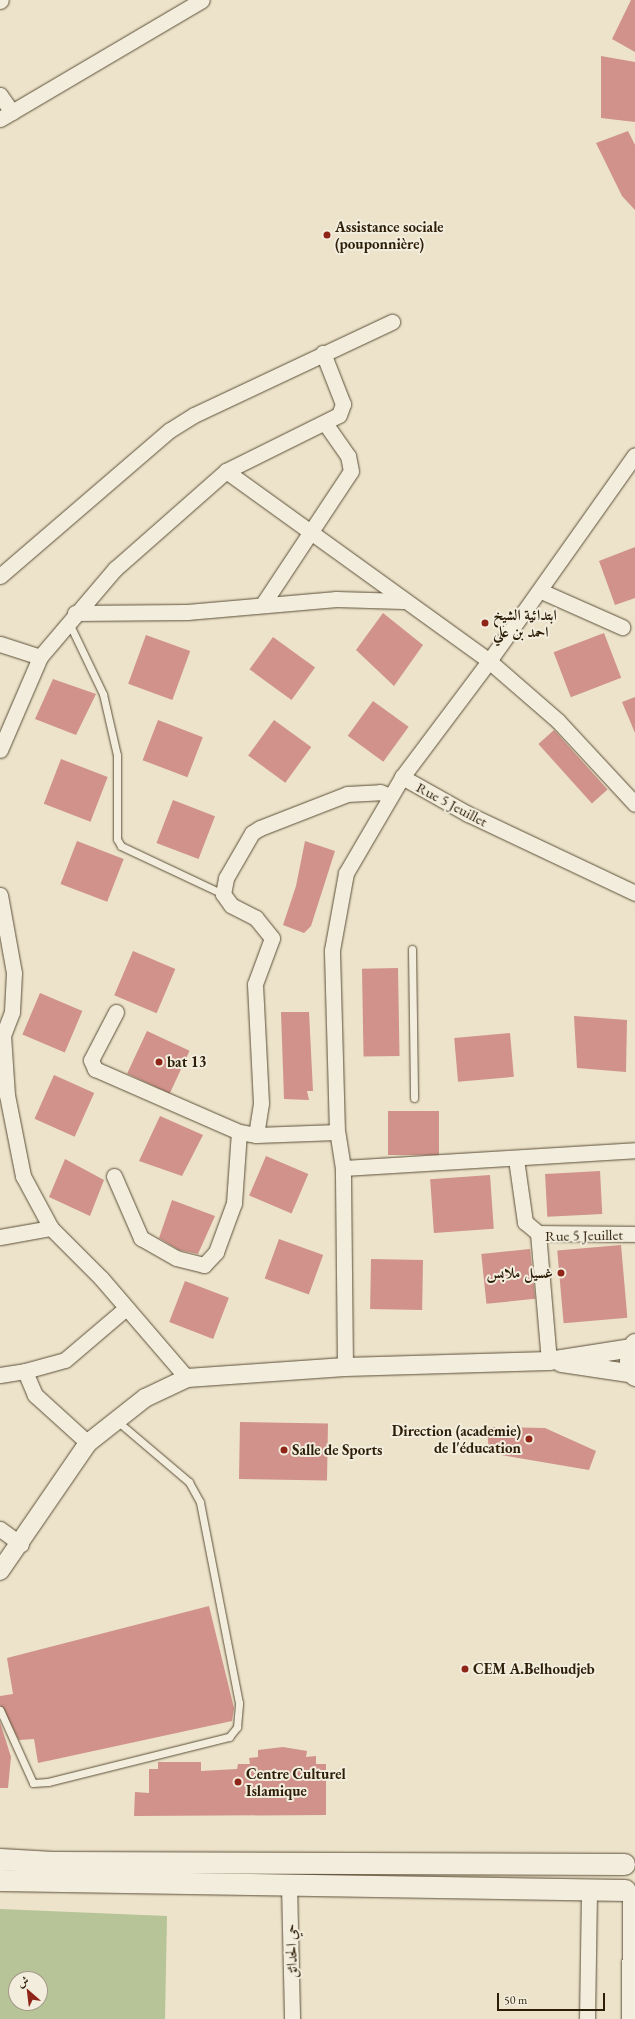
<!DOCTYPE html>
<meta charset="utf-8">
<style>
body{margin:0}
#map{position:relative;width:635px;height:2019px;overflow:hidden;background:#ece3ca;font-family:"EB Garamond",Amiri,serif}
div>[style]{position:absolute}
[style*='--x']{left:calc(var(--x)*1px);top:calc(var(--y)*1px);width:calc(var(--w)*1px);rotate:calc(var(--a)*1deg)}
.green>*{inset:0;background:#b7c497}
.building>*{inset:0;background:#d0928a;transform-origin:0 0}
.roads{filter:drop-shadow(0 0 1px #5d4f38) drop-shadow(0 0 1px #5d4f38)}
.service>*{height:7px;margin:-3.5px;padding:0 3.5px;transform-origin:3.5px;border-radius:3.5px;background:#f3eddd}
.minor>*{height:15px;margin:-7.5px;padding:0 7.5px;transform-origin:7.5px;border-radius:7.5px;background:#f3eddd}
.tertiary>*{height:18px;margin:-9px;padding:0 9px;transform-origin:9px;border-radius:9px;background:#f3eddd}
.secondary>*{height:21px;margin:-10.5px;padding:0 10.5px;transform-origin:10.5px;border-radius:10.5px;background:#f3eddd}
.dots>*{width:11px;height:11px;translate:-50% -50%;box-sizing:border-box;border:2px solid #f3eddd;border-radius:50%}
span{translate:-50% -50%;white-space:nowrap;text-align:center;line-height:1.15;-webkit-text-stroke:4px #f3eddd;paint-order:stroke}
.poi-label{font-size:15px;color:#2d1e08;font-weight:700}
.left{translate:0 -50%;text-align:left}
.right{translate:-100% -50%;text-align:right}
.street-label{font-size:15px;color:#2d1e08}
.north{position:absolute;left:8px;top:1971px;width:40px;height:40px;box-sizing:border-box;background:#f3eddd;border:1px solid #a49a88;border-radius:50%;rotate:332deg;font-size:11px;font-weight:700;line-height:16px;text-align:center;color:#2d1e08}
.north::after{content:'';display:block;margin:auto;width:14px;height:18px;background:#8f2418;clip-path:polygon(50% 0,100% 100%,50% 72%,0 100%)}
.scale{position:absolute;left:497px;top:1993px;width:108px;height:18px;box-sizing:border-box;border:2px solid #2d1e08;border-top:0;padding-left:5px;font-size:12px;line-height:14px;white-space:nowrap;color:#2d1e08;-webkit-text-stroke:3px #f3eddd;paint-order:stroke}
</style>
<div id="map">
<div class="green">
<div style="clip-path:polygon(evenodd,0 1909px,167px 1916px,165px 2019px,0 2019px,0 1909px,16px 1979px,40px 1979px,40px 2003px,16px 2003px,16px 1979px)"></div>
</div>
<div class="building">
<div style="clip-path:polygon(631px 0,635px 0,635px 52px,612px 39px)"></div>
<div style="clip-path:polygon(601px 56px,635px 62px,635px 122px,601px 118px)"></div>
<div style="clip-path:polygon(628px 131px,635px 145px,635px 210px,622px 196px,596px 143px)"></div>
<div style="clip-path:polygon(635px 547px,635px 598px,615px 605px,599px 561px)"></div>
<div style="clip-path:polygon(383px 613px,423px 645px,394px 686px,356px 650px)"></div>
<div style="left:604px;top:633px;width:48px;height:54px;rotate:69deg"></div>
<div style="left:146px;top:635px;width:47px;height:52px;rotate:20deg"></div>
<div style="left:273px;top:637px;width:52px;height:40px;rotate:36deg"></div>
<div style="clip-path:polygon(53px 679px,96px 694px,76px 735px,35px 719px)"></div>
<div style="clip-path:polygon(635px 697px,635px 733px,622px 702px)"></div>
<div style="left:373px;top:701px;width:44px;height:43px;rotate:36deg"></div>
<div style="left:158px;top:720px;width:48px;height:43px;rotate:21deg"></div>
<div style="left:274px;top:720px;width:46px;height:44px;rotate:36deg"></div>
<div style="left:554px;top:730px;width:80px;height:21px;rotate:48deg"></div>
<div style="left:61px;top:759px;width:50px;height:48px;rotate:21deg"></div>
<div style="left:173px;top:800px;width:45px;height:46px;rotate:21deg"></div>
<div style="left:77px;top:841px;width:50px;height:46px;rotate:21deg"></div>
<div style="clip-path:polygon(305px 841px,335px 851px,311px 926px,304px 933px,283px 925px,296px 886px)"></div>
<div style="left:133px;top:951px;width:46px;height:48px;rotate:23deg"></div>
<div style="left:398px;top:968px;width:88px;height:36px;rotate:89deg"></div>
<div style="left:40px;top:993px;width:46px;height:45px;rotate:23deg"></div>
<div style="clip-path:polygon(281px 1012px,309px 1012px,313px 1091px,307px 1091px,309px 1100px,284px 1099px)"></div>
<div style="clip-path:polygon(574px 1016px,627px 1020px,626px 1072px,577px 1068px)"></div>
<div style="left:147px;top:1031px;width:47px;height:47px;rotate:25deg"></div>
<div style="left:510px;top:1033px;width:44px;height:56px;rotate:85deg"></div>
<div style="left:54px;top:1075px;width:44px;height:48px;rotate:24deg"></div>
<div style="left:388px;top:1111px;width:51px;height:44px"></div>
<div style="clip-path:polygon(160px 1116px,203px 1135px,182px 1176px,139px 1161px)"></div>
<div style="left:266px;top:1156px;width:46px;height:43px;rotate:23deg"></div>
<div style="clip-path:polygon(65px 1159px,104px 1180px,90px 1216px,49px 1197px)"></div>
<div style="left:600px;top:1171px;width:43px;height:55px;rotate:87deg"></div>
<div style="left:490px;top:1175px;width:54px;height:60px;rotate:86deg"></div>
<div style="clip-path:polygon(172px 1200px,215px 1216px,198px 1254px,179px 1250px,159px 1238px)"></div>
<div style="left:279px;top:1239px;width:47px;height:42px;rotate:20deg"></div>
<div style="left:621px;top:1245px;width:73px;height:64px;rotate:85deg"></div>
<div style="left:530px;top:1249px;width:50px;height:49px;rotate:84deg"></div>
<div style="left:371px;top:1259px;width:52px;height:50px;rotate:1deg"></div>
<div style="left:185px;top:1281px;width:47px;height:44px;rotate:21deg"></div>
<div style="left:240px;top:1422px;width:88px;height:57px;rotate:1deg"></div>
<div style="clip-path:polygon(487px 1427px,545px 1428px,596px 1451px,589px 1470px,489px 1453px)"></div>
<div style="clip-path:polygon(209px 1606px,234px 1708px,232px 1721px,38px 1763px,34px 1739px,19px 1740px,0 1705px,0 1696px,13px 1694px,7px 1658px)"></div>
<div style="clip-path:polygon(0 1722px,11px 1757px,8px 1788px,0 1788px)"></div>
<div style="clip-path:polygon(283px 1747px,307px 1751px,306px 1757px,316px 1756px,316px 1764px,326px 1764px,326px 1815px,134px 1816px,135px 1792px,149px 1793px,149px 1769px,158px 1769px,158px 1762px,201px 1762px,201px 1771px,237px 1769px,238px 1764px,250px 1764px,249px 1758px,258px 1757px,258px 1750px)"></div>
</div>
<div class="roads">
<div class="service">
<div style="--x:69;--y:623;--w:79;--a:64.4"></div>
<div style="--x:103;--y:694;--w:63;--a:77.1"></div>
<div style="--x:117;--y:755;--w:84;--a:90"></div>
<div style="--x:117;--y:839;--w:8;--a:60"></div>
<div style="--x:121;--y:846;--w:113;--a:25.2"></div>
<div style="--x:412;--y:949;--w:149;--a:89.2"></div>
<div style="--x:0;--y:1710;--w:80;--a:65.7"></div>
<div style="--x:33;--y:1783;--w:15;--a:-4"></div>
<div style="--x:48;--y:1782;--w:187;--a:-14"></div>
<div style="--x:229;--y:1737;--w:13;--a:-51"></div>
<div style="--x:237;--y:1727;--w:24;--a:-85"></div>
<div style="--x:239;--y:1703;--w:205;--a:-101"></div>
<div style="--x:200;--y:1502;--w:23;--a:-119"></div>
<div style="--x:189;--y:1482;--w:94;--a:-139.7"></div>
</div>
<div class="minor">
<div style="--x:0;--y:1;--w:1;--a:-45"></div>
<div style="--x:0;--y:95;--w:21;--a:55"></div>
<div style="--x:0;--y:119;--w:234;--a:-30.5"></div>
<div style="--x:226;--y:471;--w:324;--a:35.8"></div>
<div style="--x:489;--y:661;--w:252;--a:-54.7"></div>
<div style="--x:0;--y:576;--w:224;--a:-40.7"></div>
<div style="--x:170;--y:430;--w:28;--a:-32"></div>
<div style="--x:194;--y:415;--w:219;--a:-25.2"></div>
<div style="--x:541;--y:591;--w:89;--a:24"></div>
<div style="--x:263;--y:604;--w:159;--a:-56.5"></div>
<div style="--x:351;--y:471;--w:15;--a:-101"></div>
<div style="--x:348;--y:456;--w:40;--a:-124.9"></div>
<div style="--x:75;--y:613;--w:112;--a:-0.5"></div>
<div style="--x:187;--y:612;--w:150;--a:-5"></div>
<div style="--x:336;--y:599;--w:67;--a:1.7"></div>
<div style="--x:0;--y:644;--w:42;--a:18"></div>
<div style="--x:0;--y:750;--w:101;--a:-66.7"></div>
<div style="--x:40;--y:657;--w:116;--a:-49.6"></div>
<div style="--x:115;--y:569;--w:148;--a:-41.4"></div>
<div style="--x:226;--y:471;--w:126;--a:-26.4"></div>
<div style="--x:339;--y:415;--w:12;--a:-70"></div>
<div style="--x:343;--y:404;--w:55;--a:-111.4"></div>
<div style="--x:402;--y:777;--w:76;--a:29.3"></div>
<div style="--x:468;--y:814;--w:185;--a:25.3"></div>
<div style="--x:0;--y:895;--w:79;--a:79.8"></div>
<div style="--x:14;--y:973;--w:39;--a:93"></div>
<div style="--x:12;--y:1012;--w:25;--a:111"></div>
<div style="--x:3;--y:1035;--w:60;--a:86.2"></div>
<div style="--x:7;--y:1095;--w:83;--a:78.8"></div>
<div style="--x:23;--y:1176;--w:59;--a:61.7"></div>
<div style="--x:51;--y:1228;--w:71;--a:45"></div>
<div style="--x:101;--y:1278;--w:132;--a:49.3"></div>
<div style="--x:116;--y:1012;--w:54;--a:117.5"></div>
<div style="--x:91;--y:1060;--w:10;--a:66"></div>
<div style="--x:95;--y:1069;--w:157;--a:23.6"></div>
<div style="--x:239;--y:1132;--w:17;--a:10"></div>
<div style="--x:256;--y:1135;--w:81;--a:-2.1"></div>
<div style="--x:256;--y:1135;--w:32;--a:-81"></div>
<div style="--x:261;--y:1103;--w:119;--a:-92.9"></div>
<div style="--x:255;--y:984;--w:49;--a:-69.7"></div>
<div style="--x:272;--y:938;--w:26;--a:-129"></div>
<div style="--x:256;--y:918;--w:28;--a:-153"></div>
<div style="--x:231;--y:905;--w:14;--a:-126"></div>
<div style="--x:223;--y:894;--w:16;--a:-79"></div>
<div style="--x:226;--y:878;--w:52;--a:-60"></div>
<div style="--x:252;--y:833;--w:9;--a:-32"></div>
<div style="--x:260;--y:828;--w:93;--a:-21.3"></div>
<div style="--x:347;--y:794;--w:33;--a:-3"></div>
<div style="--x:380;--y:792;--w:11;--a:22"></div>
<div style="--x:516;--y:1159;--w:64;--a:81.9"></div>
<div style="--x:525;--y:1222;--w:17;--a:40"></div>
<div style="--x:343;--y:1168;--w:293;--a:-3.5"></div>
<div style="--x:114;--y:1176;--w:68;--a:66.5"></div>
<div style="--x:141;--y:1238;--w:40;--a:29.7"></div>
<div style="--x:176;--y:1258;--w:29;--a:14"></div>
<div style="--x:204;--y:1265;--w:18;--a:-47"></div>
<div style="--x:216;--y:1252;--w:52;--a:-69.8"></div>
<div style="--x:234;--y:1203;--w:71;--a:-86"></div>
<div style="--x:538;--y:1233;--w:128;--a:85.1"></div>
<div style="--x:538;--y:1233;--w:97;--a:0.6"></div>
<div style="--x:0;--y:1237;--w:52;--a:-10"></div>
<div style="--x:345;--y:1367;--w:199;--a:-90.6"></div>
<div style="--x:343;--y:1168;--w:36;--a:-99"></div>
<div style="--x:337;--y:1132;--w:182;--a:-91.6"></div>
<div style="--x:332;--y:950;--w:78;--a:-79.7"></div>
<div style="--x:346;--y:873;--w:111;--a:-59.7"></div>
<div style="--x:402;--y:777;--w:145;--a:-53.1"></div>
<div style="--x:489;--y:661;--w:91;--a:41"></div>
<div style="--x:558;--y:721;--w:113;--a:47.1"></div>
<div style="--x:0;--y:1375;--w:25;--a:-9"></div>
<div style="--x:88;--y:1443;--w:72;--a:-137.8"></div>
<div style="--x:35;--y:1395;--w:26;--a:-113"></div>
<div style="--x:25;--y:1371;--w:41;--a:-15.4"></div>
<div style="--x:65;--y:1360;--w:80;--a:-40.4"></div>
<div style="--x:0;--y:1529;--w:26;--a:36"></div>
<div style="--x:289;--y:1884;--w:135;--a:88.7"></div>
<div style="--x:587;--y:2019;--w:128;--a:-89.1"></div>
</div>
<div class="tertiary">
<div style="--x:561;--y:1363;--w:75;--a:8.5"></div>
<div style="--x:0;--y:1571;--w:155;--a:-55.5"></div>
<div style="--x:88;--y:1443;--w:73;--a:-38.3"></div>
<div style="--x:145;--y:1398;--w:47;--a:-25.5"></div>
<div style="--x:187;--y:1378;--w:158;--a:-4"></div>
<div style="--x:345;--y:1367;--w:204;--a:-1.7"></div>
<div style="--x:549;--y:1361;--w:84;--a:-8.9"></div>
</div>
<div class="secondary">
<div style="--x:635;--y:1344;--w:18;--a:106"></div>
<div style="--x:630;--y:1361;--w:15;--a:70"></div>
<div style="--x:0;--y:1859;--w:52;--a:3.3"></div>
<div style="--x:52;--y:1862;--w:572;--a:0.2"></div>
<div style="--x:0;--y:1880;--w:625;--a:0.92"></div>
<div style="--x:632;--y:2019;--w:121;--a:-89.5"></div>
</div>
</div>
<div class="dots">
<div style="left:327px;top:235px;background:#8f2418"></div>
<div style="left:485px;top:623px;background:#8f2418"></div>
<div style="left:159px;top:1062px;background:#8f2418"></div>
<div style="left:561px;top:1273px;background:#8f2418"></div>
<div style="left:529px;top:1439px;background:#8f2418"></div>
<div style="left:284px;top:1450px;background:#8f2418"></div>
<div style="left:465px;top:1669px;background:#8f2418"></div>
<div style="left:238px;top:1782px;background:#8f2418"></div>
</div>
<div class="poi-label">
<span class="left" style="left:335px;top:235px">Assistance sociale<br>(pouponnière)</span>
<span class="left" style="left:493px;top:623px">ابتدائية الشيخ<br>احمد بن علي</span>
<span class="left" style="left:167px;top:1062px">bat 13</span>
<span class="right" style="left:553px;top:1273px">غسيل ملابس</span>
<span class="right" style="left:521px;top:1439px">Direction (academie)<br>de l'éducation</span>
<span class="left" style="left:292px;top:1450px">Salle de Sports</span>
<span class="left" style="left:473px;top:1669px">CEM A.Belhoudjeb</span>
<span class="left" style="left:246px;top:1782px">Centre Culturel<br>Islamique</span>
</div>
<div class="street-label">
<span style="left:452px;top:804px;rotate:28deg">Rue 5 Jeuillet</span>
<span style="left:584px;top:1235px;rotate:-1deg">Rue 5 Jeuillet</span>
<span style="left:291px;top:1951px;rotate:-91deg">حي الحدائق</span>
</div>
<div class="north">ش</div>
<div class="scale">50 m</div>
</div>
